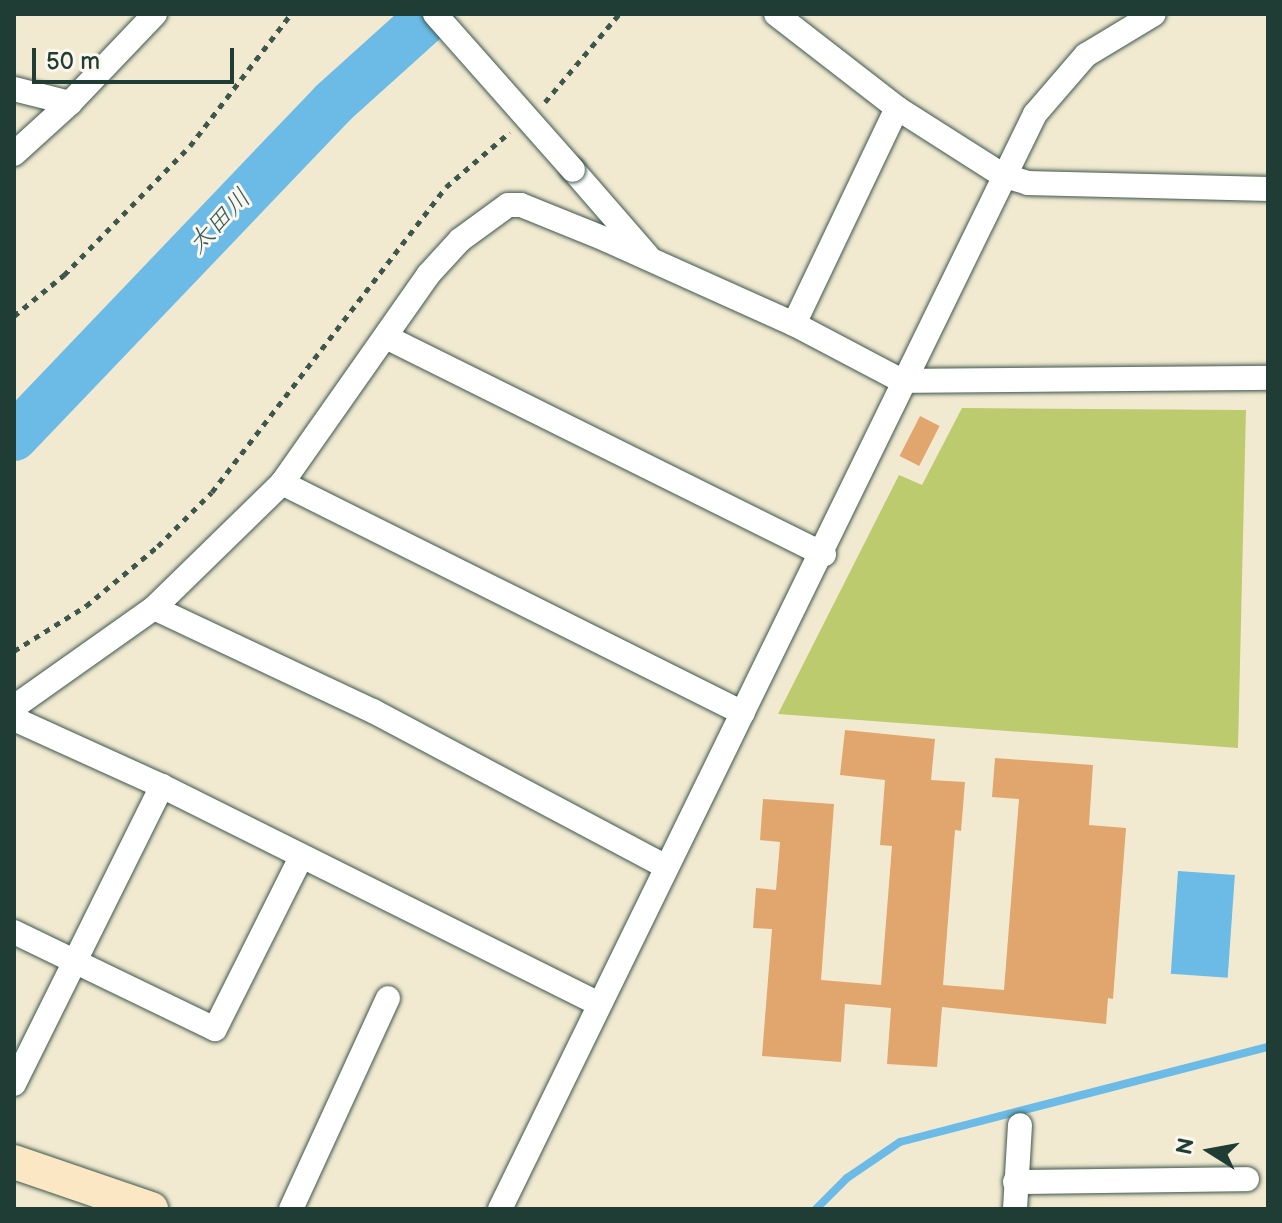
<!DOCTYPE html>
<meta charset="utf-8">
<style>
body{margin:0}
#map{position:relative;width:1282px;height:1223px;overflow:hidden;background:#f1ead1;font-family:"Balsamiq Sans","Klee One",sans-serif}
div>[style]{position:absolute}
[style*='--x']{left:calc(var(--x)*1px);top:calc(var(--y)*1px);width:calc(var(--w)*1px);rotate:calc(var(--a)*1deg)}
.green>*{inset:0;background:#bbcb6d}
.water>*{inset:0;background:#6bbbe6;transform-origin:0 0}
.stream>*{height:8px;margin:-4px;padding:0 4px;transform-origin:4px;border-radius:4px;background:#6bbbe6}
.river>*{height:48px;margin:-24px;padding:0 24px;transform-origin:24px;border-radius:24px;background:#6bbbe6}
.building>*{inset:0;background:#e1a66d;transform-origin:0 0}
.path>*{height:5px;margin-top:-2.5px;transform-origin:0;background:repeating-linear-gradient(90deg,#3e574c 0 6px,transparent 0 12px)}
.roads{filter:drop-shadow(0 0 2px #3e574c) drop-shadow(0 0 2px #3e574c)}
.street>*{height:24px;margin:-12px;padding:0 12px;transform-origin:12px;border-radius:12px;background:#fff}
.secondary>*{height:34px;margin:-17px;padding:0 17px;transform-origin:17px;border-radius:17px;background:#fbe7c3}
.bridges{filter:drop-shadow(0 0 2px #3e574c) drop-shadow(0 0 2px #3e574c)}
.street-bridge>*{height:24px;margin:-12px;padding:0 12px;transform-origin:12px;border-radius:12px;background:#fff}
span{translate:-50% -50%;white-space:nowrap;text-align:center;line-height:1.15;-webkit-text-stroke:6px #fbf7ec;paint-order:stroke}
.water-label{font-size:26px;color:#325c60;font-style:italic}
.frame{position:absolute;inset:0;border:16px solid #1f3d34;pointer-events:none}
.north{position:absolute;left:1170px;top:1111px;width:80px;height:80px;-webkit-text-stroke:6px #fbf7ec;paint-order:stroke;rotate:281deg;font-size:22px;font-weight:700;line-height:32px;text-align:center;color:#1f3d34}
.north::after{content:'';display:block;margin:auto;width:28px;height:36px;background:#1f3d34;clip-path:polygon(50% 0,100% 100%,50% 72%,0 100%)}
.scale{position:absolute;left:32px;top:48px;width:202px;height:36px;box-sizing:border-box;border:4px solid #1f3d34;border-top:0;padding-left:10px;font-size:24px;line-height:28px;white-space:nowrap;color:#1f3d34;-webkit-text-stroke:6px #fbf7ec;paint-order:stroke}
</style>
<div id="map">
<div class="green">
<div style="clip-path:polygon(962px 408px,1246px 410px,1238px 748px,778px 714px,899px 475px,922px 485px)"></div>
</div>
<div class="water">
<div style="left:1178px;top:871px;width:57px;height:103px;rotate:4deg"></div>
</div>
<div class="stream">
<div style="--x:816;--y:1209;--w:44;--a:-45"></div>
<div style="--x:847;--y:1178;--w:64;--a:-34.2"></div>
<div style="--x:900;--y:1142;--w:380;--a:-14.5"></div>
</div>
<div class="river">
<div style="--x:14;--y:437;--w:462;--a:-46.3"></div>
<div style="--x:333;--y:103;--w:133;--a:-42"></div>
</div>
<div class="building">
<div style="left:920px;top:416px;width:22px;height:45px;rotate:27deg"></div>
<div style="clip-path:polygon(845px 730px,935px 739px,931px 780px,965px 782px,961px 831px,955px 830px,943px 985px,1004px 990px,1019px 799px,992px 797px,995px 758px,1093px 765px,1089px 825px,1126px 828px,1113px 999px,1108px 998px,1106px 1024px,942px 1007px,937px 1067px,887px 1064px,891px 1008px,845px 1004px,841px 1062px,762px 1056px,772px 929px,753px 928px,756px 888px,776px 890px,780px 842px,760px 840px,763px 799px,834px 804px,821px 980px,881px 985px,892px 846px,880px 845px,885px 780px,840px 775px)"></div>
</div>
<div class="path">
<div style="--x:545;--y:102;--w:115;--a:-49.9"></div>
<div style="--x:14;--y:316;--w:65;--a:-39.4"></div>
<div style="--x:64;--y:275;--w:180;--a:-45.7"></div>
<div style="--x:190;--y:146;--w:166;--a:-52.6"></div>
<div style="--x:14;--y:651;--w:85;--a:-32"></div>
<div style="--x:86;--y:606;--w:94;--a:-39.8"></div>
<div style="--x:158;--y:546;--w:76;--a:-45"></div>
<div style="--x:212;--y:492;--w:384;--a:-52.5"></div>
<div style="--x:446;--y:187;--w:84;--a:-40.7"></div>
</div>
<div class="roads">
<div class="street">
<div style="--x:776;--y:14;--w:153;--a:37.8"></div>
<div style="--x:897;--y:108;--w:125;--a:32.5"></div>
<div style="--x:1002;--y:175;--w:27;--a:17"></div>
<div style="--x:1028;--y:183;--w:240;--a:1.4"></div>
<div style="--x:14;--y:89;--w:58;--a:14"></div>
<div style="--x:70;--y:103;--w:76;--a:137.7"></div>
<div style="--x:70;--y:103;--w:123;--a:-46.3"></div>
<div style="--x:573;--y:170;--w:113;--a:49"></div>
<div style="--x:794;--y:324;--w:239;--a:-64.5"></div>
<div style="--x:386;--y:337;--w:489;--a:26.4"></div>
<div style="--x:282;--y:483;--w:515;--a:26.52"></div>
<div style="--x:154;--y:608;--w:242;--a:25.2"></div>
<div style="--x:373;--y:711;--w:331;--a:28"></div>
<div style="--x:14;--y:707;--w:171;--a:-35.3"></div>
<div style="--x:154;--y:608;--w:179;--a:-44.3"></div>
<div style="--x:282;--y:483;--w:254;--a:-54.9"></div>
<div style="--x:428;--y:275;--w:47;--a:-47.6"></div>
<div style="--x:460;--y:240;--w:59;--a:-36.1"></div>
<div style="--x:508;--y:205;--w:13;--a:0"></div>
<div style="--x:521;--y:205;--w:93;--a:22.1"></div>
<div style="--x:607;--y:240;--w:205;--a:24.2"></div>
<div style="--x:794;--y:324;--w:122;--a:27.8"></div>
<div style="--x:902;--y:381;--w:366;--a:-0.5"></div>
<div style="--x:14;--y:719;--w:162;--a:24.4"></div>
<div style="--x:162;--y:786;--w:487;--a:26.5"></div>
<div style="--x:14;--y:932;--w:223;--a:25.8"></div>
<div style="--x:215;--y:1029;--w:192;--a:-63.4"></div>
<div style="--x:14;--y:1084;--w:333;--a:-63.6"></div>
<div style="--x:1015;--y:1182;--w:232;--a:-0.7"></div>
<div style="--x:291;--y:1209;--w:232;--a:-65.3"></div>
<div style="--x:500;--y:1209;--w:1219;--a:-63.96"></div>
<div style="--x:1035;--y:114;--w:78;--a:-49.2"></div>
<div style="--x:1086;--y:55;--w:79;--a:-31.1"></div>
<div style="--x:1015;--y:1209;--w:84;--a:-86.6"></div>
</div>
<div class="secondary">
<div style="--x:14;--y:1162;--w:145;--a:18.9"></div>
</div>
</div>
<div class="bridges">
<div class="street-bridge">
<div style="--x:435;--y:14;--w:208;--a:48.5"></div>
</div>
</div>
<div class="water-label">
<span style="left:220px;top:222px;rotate:-46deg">太田川</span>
</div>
<div class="frame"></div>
<div class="north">N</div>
<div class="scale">50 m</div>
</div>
